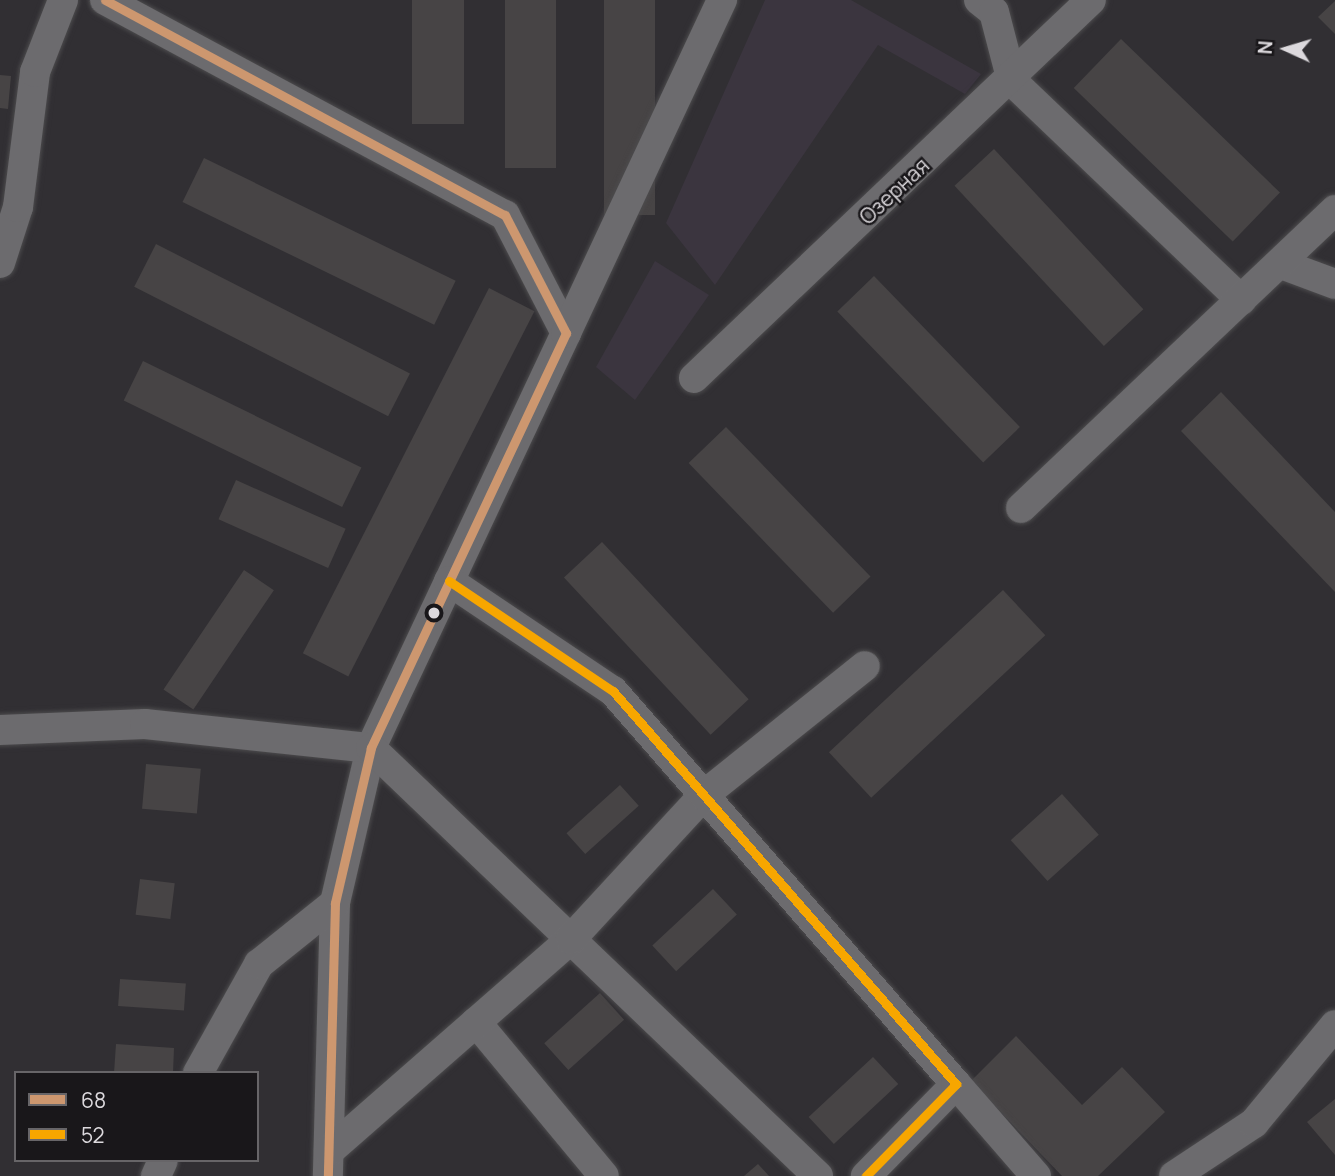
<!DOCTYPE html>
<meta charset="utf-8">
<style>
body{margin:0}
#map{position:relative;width:1335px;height:1176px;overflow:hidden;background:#312f33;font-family:Manrope,sans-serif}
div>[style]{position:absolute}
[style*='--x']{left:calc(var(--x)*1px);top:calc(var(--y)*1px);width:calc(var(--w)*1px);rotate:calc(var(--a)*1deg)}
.built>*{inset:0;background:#3b353f}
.building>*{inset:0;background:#474445;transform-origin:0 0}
.roads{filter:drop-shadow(0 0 2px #4c4b4d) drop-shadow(0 0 2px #4c4b4d)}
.minor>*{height:30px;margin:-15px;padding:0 15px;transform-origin:15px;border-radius:15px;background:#6c6b6e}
.bus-1>*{height:9px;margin:-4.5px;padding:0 4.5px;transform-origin:4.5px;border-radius:4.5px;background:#cd976f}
.bus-2>*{height:9px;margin:-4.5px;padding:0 4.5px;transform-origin:4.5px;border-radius:4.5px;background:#f7a600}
.dots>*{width:19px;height:19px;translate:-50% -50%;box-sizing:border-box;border:4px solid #19171a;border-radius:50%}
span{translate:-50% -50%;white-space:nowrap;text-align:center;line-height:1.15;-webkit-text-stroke:5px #19171a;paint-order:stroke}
.street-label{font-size:21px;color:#dcd9dd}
.legend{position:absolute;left:14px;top:1071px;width:245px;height:91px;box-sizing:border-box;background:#19171a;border:2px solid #676568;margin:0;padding:9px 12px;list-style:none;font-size:21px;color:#dcd9dd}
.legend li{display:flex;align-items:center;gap:14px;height:35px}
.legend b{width:35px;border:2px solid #676568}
.north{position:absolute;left:1251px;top:14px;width:70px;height:70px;-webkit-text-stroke:5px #19171a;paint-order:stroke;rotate:274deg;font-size:19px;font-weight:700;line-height:28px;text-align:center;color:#dcd9dd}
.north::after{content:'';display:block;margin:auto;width:24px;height:32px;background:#dcd9dd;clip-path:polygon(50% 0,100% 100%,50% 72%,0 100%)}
</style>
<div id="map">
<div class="built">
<div style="clip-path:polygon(765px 0,851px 0,981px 74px,965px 94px,878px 45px,715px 285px,666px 223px)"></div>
<div style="clip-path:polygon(655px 261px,709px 295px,635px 400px,596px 367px)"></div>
</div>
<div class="building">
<div style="left:412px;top:0;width:52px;height:124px"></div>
<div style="left:505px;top:0;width:51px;height:168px"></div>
<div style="left:604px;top:0;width:51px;height:215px"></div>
<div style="clip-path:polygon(1335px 1px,1335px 34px,1318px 17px)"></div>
<div style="left:1121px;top:39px;width:221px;height:68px;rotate:44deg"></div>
<div style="clip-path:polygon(0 75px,11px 76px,8px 109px,0 108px)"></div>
<div style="left:994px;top:149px;width:219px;height:54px;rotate:47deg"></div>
<div style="left:204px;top:158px;width:280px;height:49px;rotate:26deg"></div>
<div style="left:156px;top:244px;width:285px;height:48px;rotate:27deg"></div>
<div style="left:874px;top:276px;width:210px;height:51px;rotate:46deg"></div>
<div style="left:489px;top:288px;width:51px;height:410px;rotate:27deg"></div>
<div style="left:143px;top:361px;width:243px;height:44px;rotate:26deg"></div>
<div style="clip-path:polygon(1221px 392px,1335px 512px,1335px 592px,1181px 431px)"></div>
<div style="left:726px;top:427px;width:208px;height:52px;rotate:46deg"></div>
<div style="left:236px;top:480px;width:120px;height:43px;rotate:24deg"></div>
<div style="left:602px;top:542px;width:215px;height:52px;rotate:47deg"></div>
<div style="left:244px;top:570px;width:36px;height:144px;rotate:34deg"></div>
<div style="left:1003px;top:590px;width:62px;height:238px;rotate:47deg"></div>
<div style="left:146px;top:764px;width:55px;height:45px;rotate:5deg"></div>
<div style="left:620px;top:785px;width:28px;height:72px;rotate:48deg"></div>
<div style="left:1062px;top:794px;width:55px;height:69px;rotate:48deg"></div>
<div style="left:140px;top:879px;width:35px;height:36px;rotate:7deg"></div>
<div style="left:713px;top:889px;width:35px;height:83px;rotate:47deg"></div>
<div style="left:120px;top:979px;width:66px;height:27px;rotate:4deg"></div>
<div style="left:600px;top:993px;width:36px;height:75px;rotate:48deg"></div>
<div style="clip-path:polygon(1016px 1036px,1082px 1105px,1122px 1067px,1165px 1112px,1098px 1176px,1062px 1176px,971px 1081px)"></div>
<div style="clip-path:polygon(116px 1044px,174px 1048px,173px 1073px,114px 1073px)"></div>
<div style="left:873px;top:1057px;width:37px;height:88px;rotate:47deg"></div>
<div style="clip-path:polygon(1335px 1099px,1335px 1155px,1307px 1122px)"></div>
<div style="clip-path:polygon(758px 1164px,769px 1176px,744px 1176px)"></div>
</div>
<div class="roads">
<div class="minor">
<div style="--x:105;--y:0;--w:454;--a:28.3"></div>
<div style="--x:505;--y:215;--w:133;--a:62.7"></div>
<div style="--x:566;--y:333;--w:459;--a:115.2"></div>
<div style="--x:371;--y:748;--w:159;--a:103.1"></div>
<div style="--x:335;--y:903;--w:273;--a:91.5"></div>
<div style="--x:979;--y:0;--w:19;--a:39"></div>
<div style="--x:994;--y:12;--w:71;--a:75.4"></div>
<div style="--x:1012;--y:81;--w:317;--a:43.7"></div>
<div style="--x:0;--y:263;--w:59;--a:-72.2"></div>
<div style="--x:18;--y:207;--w:136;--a:-82.8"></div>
<div style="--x:35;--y:72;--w:77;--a:-68.7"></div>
<div style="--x:1281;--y:264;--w:58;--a:20.3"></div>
<div style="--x:566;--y:333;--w:368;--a:-64.9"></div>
<div style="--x:694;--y:378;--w:548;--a:-43.6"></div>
<div style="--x:1021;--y:508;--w:433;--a:-43.5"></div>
<div style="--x:449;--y:581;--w:197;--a:33.9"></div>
<div style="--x:613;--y:691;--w:522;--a:48.89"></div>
<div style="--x:956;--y:1084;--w:129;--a:134.4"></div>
<div style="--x:0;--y:730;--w:145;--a:-2.4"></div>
<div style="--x:145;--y:724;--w:227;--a:6.1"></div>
<div style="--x:371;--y:748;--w:619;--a:43.76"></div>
<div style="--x:476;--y:1022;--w:200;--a:50.3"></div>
<div style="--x:198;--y:1073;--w:125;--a:-60.8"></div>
<div style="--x:259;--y:964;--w:97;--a:-38.8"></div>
<div style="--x:956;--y:1084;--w:122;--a:49"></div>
<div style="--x:329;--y:1151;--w:322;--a:-41.2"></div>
<div style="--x:571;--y:939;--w:196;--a:-47.3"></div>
<div style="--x:704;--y:795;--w:206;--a:-38.7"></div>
<div style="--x:156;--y:1176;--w:17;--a:-66"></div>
<div style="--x:1174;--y:1176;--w:96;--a:-33.5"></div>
<div style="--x:1254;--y:1123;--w:127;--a:-50.4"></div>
</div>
</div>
<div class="bus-1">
<div style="--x:105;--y:0;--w:454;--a:28.3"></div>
<div style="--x:505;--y:215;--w:133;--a:62.7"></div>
<div style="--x:566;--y:333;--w:459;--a:115.2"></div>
<div style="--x:371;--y:748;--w:159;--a:103.1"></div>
<div style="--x:335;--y:903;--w:273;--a:91.5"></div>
</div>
<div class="bus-2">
<div style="--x:449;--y:581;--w:197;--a:33.9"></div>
<div style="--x:613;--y:691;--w:522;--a:48.89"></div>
<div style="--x:956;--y:1084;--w:129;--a:134.4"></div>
</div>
<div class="dots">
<div style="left:434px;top:613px;background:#dcd9dd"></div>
</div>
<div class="street-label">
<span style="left:894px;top:191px;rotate:-43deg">Озерная</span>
</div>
<ul class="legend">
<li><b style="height:9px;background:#cd976f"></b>68</li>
<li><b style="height:9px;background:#f7a600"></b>52</li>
</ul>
<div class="north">N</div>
</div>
